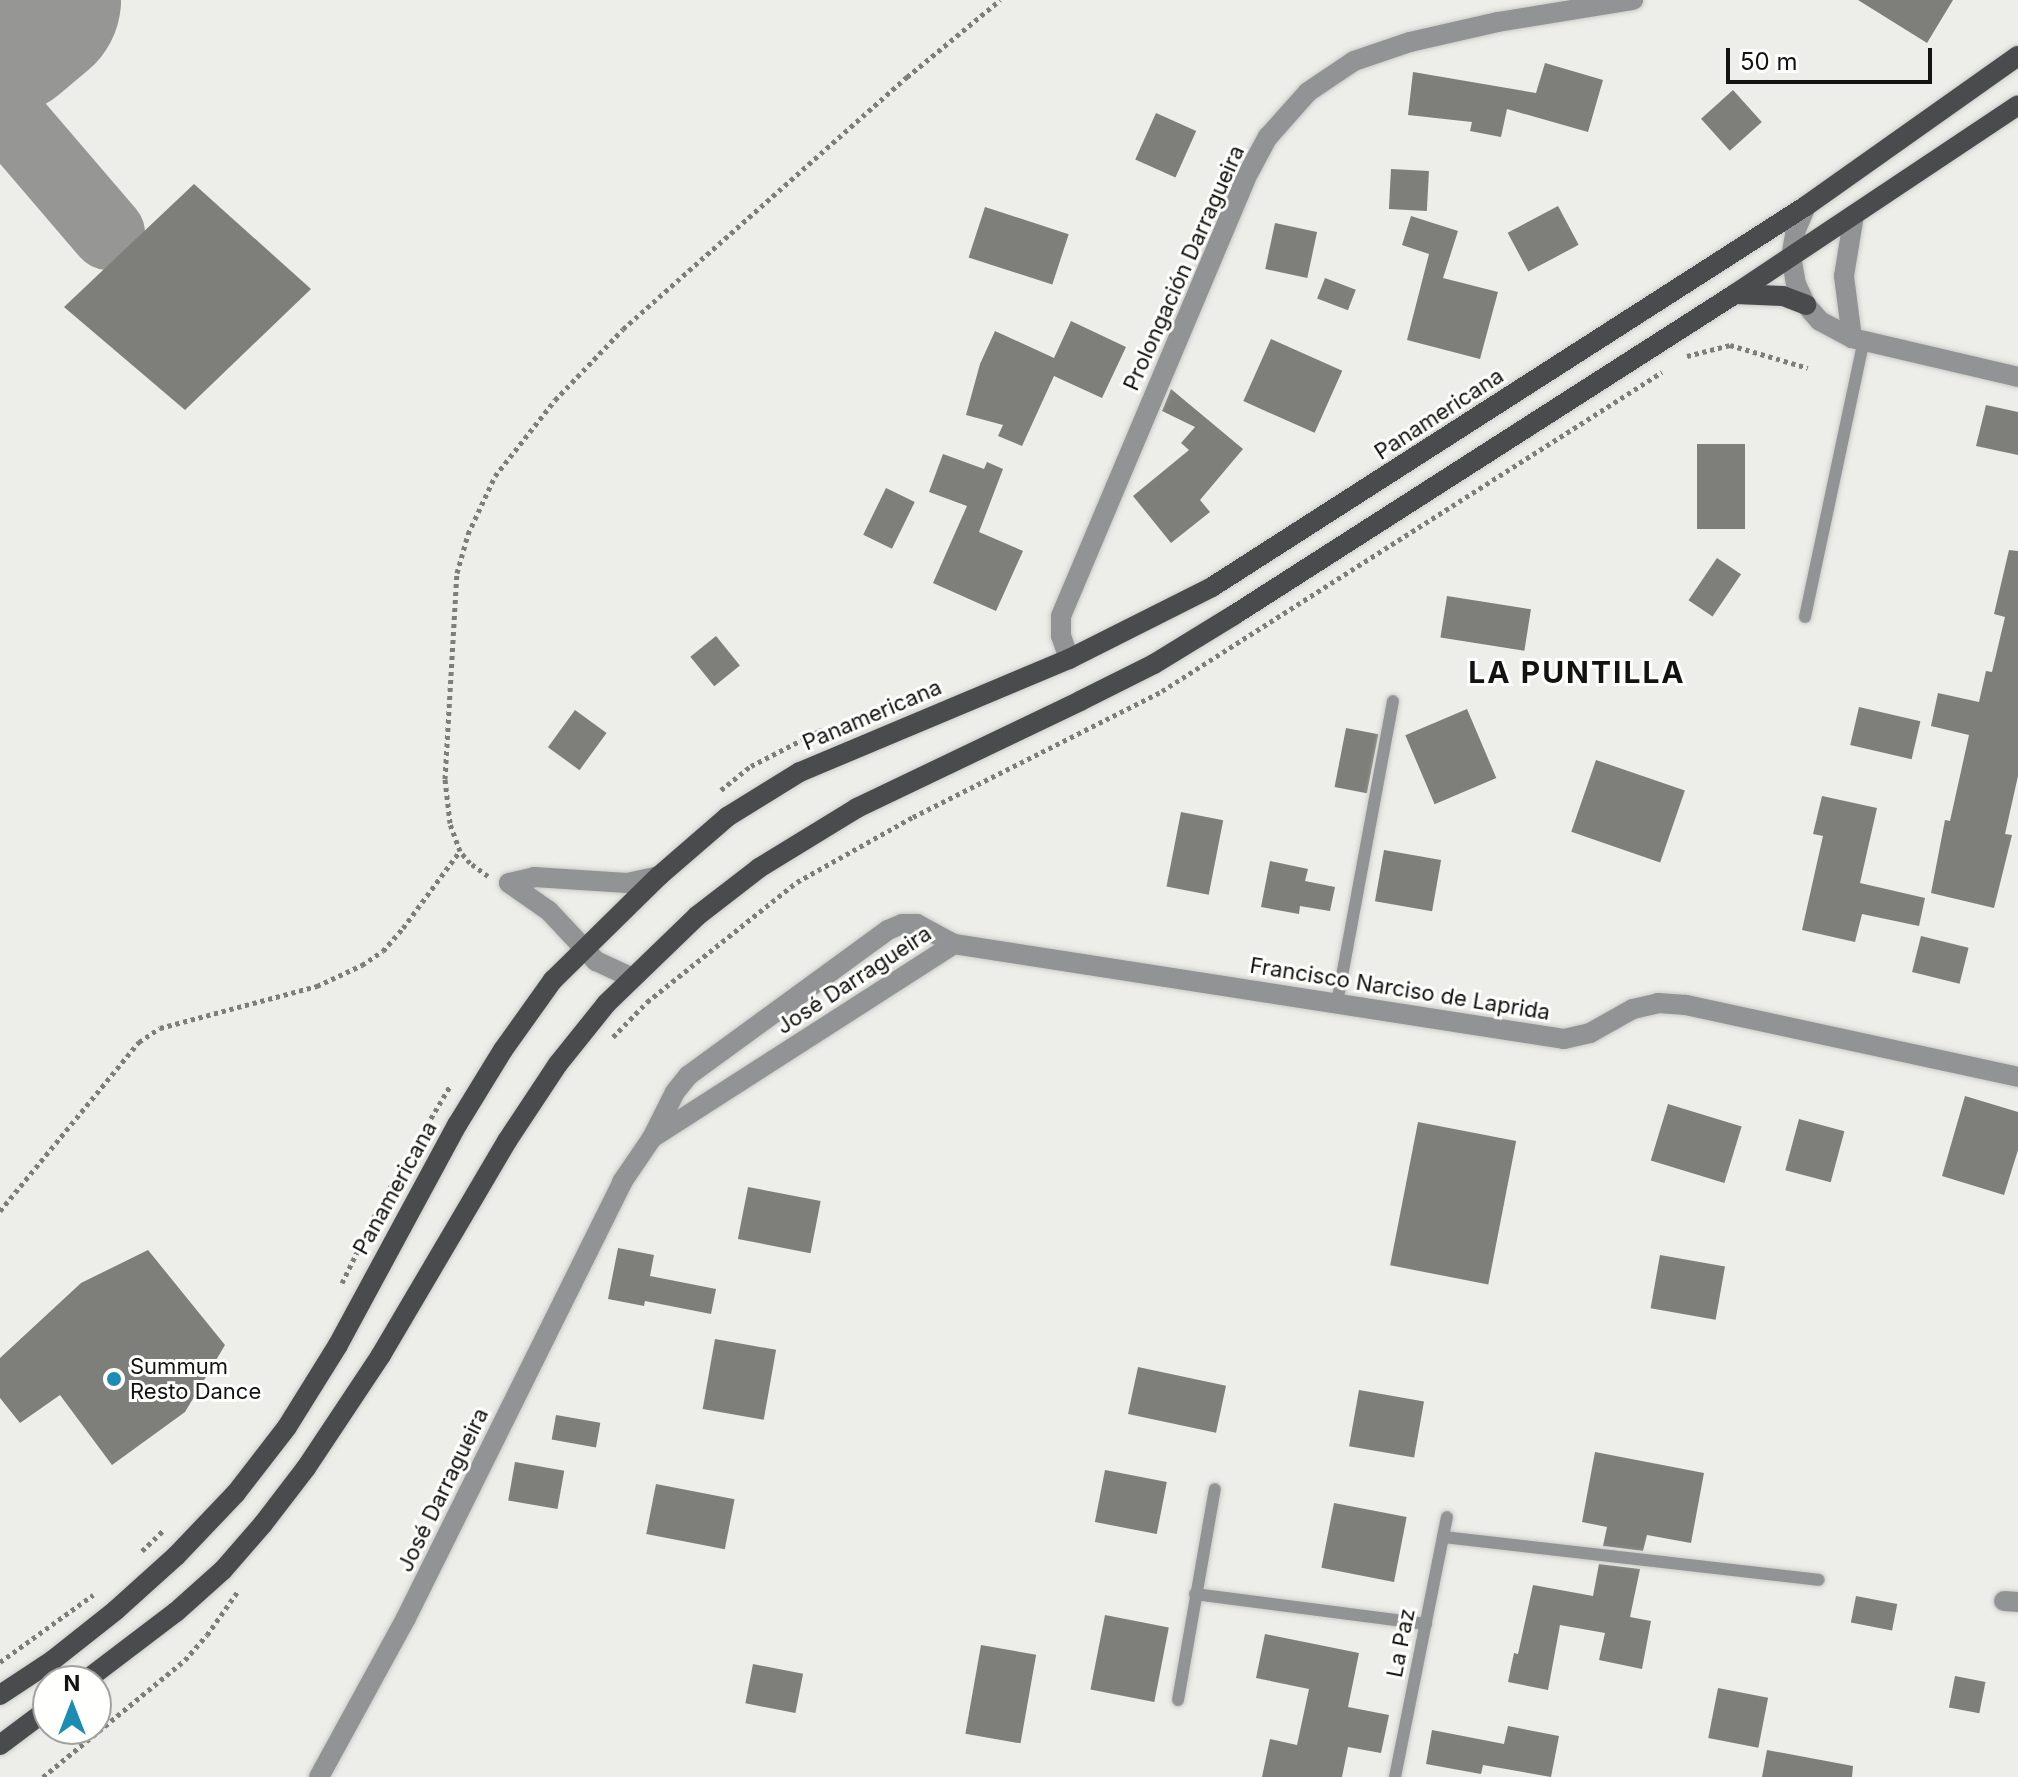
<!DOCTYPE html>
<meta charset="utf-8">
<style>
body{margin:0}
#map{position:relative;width:2018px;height:1777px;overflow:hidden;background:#edede9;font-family:Inter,sans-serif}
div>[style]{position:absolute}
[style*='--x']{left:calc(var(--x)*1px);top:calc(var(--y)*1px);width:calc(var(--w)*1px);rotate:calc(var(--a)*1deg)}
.taxiway>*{height:74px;margin:-37px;padding:0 37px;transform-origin:37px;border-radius:37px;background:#969694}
.runway>*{height:184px;margin:-92px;padding:0 92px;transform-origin:92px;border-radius:92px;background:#969694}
.building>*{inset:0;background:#7e7e7b;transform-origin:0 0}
.path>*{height:5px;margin-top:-2.5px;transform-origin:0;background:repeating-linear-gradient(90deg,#7d7d7a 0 4px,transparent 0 8px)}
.roads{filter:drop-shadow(0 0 2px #cacac7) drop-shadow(0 0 2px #cacac7)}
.service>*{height:12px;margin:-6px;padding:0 6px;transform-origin:6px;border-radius:6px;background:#929394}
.minor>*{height:20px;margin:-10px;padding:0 10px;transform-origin:10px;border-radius:10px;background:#929394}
.tertiary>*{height:20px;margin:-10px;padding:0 10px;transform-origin:10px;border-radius:10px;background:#929394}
.primary>*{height:20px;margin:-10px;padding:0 10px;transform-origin:10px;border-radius:10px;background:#494b4d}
.dots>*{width:22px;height:22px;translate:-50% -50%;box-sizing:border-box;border:4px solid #fffffe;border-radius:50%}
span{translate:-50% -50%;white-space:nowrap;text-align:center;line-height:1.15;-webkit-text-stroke:6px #fffffe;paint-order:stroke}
.street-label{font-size:22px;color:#131312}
.poi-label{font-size:22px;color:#131312}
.left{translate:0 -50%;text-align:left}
.district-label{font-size:30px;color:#131312;font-weight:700;letter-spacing:2px}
.north{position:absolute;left:32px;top:1665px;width:80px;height:80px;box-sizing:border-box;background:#fffffe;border:2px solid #a1a1a0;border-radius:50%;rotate:0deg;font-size:22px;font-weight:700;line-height:32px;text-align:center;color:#131312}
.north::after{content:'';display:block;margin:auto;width:28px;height:36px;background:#1d8cb2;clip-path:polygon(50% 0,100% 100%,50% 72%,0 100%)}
.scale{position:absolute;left:1726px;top:48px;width:206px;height:36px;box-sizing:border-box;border:4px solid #131312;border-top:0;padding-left:10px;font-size:24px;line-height:28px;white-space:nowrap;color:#131312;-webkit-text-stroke:6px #fffffe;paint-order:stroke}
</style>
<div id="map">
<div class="taxiway">
<div style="--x:0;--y:26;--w:4;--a:-63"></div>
<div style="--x:0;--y:107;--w:166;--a:49.4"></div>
</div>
<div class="runway">
<div style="--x:0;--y:24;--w:38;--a:-40"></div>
</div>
<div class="building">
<div style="clip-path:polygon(1858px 0,1953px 0,1927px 43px)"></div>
<div style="clip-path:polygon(1545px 63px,1603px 80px,1588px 132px,1507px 109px,1501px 137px,1470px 131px,1472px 122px,1408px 115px,1413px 72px,1536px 93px)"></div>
<div style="left:1733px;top:90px;width:43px;height:43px;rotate:48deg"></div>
<div style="left:1156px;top:113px;width:44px;height:51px;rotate:24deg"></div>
<div style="left:1391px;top:169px;width:38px;height:40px;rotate:3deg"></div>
<div style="clip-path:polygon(194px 184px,311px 289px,185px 410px,64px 307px)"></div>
<div style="left:1558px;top:206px;width:44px;height:57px;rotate:62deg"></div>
<div style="left:985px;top:207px;width:88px;height:53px;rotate:18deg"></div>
<div style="clip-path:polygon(1411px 216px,1458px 231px,1443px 278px,1498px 292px,1480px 359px,1407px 340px,1429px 254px,1402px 245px)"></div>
<div style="left:1275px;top:223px;width:43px;height:47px;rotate:12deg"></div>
<div style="left:1325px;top:278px;width:33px;height:22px;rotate:21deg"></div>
<div style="clip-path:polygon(1071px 321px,1126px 347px,1102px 398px,1054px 376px,1022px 446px,998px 436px,1003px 425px,966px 415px,980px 364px,995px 331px,1054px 358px)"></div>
<div style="left:1271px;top:339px;width:78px;height:68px;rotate:24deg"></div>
<div style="clip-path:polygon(1171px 389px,1243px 449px,1200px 500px,1210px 512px,1171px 543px,1133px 496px,1189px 450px,1181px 443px,1195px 427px,1162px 411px)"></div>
<div style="clip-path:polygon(1986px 405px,2018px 412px,2018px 455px,1976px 446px)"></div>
<div style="left:1697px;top:444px;width:48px;height:85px"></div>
<div style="clip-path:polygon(943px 454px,984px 469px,987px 462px,1003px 469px,979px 532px,1023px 551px,996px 611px,933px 583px,967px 506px,929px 492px)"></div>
<div style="left:886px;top:488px;width:32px;height:52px;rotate:26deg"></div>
<div style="clip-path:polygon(2009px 550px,2018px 551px,2018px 776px,2005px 834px,2012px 835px,1994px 908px,1931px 893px,1945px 820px,1950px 821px,1969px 735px,1931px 726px,1938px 693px,1979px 702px,1986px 671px,1992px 672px,2005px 617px,1994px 614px)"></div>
<div style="left:1717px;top:558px;width:29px;height:51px;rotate:34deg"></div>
<div style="left:1447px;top:596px;width:85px;height:42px;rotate:9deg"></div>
<div style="left:716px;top:636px;width:38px;height:33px;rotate:51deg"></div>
<div style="left:1859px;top:707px;width:63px;height:39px;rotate:13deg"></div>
<div style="left:1467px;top:709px;width:75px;height:67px;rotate:67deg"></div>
<div style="left:575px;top:710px;width:39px;height:46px;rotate:36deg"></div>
<div style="left:1346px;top:728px;width:33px;height:60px;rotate:11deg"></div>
<div style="left:1596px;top:760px;width:94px;height:76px;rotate:19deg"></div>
<div style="clip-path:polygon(1822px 796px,1877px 808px,1860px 883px,1925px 898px,1919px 926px,1862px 914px,1855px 942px,1802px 930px,1823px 836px,1813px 834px)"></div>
<div style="left:1181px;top:812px;width:43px;height:76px;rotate:11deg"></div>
<div style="left:1384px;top:850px;width:58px;height:52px;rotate:10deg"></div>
<div style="clip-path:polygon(1270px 861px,1308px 869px,1305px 881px,1335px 887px,1330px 911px,1300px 906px,1299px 914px,1261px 907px)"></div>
<div style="left:1921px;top:936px;width:49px;height:37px;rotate:14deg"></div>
<div style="clip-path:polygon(1965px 1096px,2018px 1112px,2018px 1150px,2004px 1195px,1942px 1176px)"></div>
<div style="left:1668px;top:1104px;width:77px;height:59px;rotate:17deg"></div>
<div style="left:1799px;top:1119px;width:47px;height:53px;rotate:15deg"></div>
<div style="left:1418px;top:1122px;width:100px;height:146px;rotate:11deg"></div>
<div style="left:748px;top:1187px;width:74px;height:53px;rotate:11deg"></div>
<div style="clip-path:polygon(618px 1248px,654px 1255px,650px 1276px,716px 1289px,711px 1314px,645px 1301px,644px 1306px,608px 1299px)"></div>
<div style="clip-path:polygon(148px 1250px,225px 1345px,185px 1412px,112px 1465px,60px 1395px,20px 1423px,0 1398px,0 1358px,81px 1283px)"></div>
<div style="left:1660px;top:1255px;width:66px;height:54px;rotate:10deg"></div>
<div style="left:715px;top:1339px;width:62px;height:71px;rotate:10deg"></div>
<div style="left:1138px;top:1367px;width:90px;height:48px;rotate:12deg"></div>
<div style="left:1359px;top:1390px;width:66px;height:57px;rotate:10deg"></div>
<div style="left:556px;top:1415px;width:45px;height:25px;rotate:10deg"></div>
<div style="clip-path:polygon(1595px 1452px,1704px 1473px,1691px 1543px,1647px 1535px,1643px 1551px,1603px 1546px,1607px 1527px,1582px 1522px)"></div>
<div style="left:515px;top:1462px;width:50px;height:39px;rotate:10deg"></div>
<div style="left:1105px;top:1470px;width:63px;height:53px;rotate:11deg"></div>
<div style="left:656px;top:1484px;width:80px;height:51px;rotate:11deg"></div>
<div style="left:1334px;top:1503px;width:74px;height:66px;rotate:11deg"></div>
<div style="clip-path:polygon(1599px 1564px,1640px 1569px,1630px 1617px,1651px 1621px,1642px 1669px,1599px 1660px,1605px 1633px,1560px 1625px,1548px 1690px,1508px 1682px,1514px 1653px,1518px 1654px,1533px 1585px,1593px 1596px)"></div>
<div style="left:1856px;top:1596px;width:42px;height:27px;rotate:11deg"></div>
<div style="left:1105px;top:1615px;width:65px;height:76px;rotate:11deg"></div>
<div style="clip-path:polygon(1265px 1634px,1359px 1653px,1348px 1707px,1389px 1715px,1381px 1753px,1348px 1747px,1342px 1777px,1262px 1777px,1270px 1739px,1297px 1745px,1309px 1689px,1256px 1678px)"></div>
<div style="left:981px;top:1645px;width:56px;height:90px;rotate:10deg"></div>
<div style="left:753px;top:1664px;width:51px;height:40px;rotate:11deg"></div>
<div style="left:1955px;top:1676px;width:31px;height:32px;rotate:11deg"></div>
<div style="left:1718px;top:1688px;width:51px;height:51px;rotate:11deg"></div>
<div style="clip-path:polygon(1508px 1726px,1559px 1736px,1551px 1777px,1483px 1765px,1481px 1774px,1426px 1764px,1432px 1730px,1504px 1744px)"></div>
<div style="clip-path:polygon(1767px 1750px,1853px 1766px,1852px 1777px,1762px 1777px)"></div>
</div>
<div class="path">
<div style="--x:1687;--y:356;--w:44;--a:-14.3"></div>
<div style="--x:1730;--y:345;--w:81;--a:16.4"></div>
<div style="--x:721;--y:790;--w:38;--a:-39"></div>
<div style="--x:751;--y:766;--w:76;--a:-27.2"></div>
<div style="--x:819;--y:731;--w:35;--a:-15"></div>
<div style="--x:488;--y:876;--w:22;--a:-144"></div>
<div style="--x:470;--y:863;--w:16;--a:-130"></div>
<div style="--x:460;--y:851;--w:30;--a:-110"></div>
<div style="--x:450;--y:823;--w:44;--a:-96.5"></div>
<div style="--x:445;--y:779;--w:206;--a:-86.7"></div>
<div style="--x:457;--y:573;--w:41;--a:-74.2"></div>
<div style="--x:468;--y:534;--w:64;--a:-65"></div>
<div style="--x:495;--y:476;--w:97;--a:-51.7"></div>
<div style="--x:555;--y:400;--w:98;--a:-46.2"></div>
<div style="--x:623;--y:329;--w:380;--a:-41.6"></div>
<div style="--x:907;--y:77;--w:121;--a:-39.6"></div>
<div style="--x:613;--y:1037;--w:49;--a:-45.8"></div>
<div style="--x:647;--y:1002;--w:192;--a:-38.7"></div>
<div style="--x:797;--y:882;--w:133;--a:-29.3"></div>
<div style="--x:913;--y:817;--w:279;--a:-26.8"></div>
<div style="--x:1162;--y:691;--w:593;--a:-32.54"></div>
<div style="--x:0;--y:1211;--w:219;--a:-50.6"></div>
<div style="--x:139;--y:1042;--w:25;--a:-34"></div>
<div style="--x:160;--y:1028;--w:163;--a:-15"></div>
<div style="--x:317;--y:986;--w:50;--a:-25"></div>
<div style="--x:362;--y:965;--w:25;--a:-34"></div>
<div style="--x:383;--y:951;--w:30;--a:-49"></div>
<div style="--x:403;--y:928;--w:96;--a:-53.5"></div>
<div style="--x:342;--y:1283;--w:91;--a:-64"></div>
<div style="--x:382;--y:1201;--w:134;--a:-59.4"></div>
<div style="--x:142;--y:1551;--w:30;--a:-44"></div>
<div style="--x:0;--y:1662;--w:115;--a:-35.8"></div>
<div style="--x:43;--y:1777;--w:184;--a:-39.5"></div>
<div style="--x:185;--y:1660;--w:33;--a:-49"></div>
<div style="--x:207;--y:1635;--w:54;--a:-54.8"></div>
</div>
<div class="roads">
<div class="service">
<div style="--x:1805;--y:617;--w:283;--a:-78"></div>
<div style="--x:1337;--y:1003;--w:307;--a:-79.5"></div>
<div style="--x:1443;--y:1537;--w:378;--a:6.5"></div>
<div style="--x:1195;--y:1594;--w:233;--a:7.4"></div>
<div style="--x:1178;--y:1700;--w:214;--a:-80.1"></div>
<div style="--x:1395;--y:1777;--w:265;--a:-78.7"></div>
</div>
<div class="minor">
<div style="--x:1806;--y:206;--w:25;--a:113"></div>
<div style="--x:1796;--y:229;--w:27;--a:100"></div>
<div style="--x:1791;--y:256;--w:28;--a:80"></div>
<div style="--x:1796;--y:284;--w:23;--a:65"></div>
<div style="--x:1806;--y:305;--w:21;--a:49"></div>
<div style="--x:1820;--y:321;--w:36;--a:28"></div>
<div style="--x:1852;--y:338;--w:171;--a:13.2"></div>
<div style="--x:1852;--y:338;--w:63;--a:-97.4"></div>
<div style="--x:1844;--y:276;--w:62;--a:-80.7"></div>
<div style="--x:1069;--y:659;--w:24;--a:-109"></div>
<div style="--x:1061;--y:636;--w:20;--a:-90"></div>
<div style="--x:1061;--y:616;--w:482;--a:-67.1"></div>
<div style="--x:1249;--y:172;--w:40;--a:-62"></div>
<div style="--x:1268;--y:137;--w:60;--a:-48.4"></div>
<div style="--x:1308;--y:92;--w:55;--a:-34"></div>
<div style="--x:1354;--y:61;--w:59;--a:-18.7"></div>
<div style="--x:1410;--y:42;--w:90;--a:-12.8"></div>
<div style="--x:1498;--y:22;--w:137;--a:-9.3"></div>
<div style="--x:509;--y:883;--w:49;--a:35"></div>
<div style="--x:549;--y:911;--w:69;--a:46.8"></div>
<div style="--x:596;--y:961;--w:40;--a:25"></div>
<div style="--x:509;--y:883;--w:26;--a:-13"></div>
<div style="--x:534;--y:877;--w:93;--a:3.7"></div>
<div style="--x:627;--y:883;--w:33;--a:-12"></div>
<div style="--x:2004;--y:1601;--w:14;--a:4"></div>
</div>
<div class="tertiary">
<div style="--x:652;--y:1138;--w:359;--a:-32.7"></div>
<div style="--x:319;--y:1777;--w:181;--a:-61.3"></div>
<div style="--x:406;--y:1618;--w:487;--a:-63.6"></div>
<div style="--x:622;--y:1182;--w:53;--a:-55.7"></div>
<div style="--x:652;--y:1138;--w:51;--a:-63.4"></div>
<div style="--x:675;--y:1092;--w:22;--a:-51"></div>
<div style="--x:689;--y:1075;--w:246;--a:-36.1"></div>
<div style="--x:888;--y:930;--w:15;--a:-23"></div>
<div style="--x:902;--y:924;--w:15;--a:0"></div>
<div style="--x:917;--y:924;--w:42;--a:28.4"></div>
<div style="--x:954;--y:944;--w:617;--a:8.85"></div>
<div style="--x:1564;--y:1039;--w:27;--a:-13"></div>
<div style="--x:1590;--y:1033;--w:49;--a:-29.2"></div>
<div style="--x:1633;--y:1009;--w:26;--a:-13"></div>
<div style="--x:1658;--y:1003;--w:28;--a:4"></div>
<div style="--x:1686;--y:1005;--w:340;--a:12.2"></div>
</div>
<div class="primary">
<div style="--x:1735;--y:294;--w:48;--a:2.4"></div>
<div style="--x:1783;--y:296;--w:25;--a:21"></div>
<div style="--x:85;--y:1681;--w:114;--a:-37.2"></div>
<div style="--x:176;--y:1612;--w:63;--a:-41.8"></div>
<div style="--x:223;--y:1570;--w:61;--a:-49"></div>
<div style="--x:263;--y:1524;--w:71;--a:-52.5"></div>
<div style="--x:306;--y:1468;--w:136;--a:-56.4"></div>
<div style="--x:381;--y:1355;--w:248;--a:-59.5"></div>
<div style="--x:507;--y:1141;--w:92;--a:-56.5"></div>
<div style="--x:558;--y:1064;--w:77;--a:-51.3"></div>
<div style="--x:606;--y:1004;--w:127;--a:-44"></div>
<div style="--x:697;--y:916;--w:78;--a:-37.7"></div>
<div style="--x:759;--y:868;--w:115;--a:-31.5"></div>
<div style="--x:857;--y:808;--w:247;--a:-25.6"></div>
<div style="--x:1080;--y:701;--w:83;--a:-26.6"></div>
<div style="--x:1154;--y:664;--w:94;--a:-31.5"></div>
<div style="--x:1234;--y:615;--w:595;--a:-32.65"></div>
<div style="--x:1735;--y:294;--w:340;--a:-33.7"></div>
<div style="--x:0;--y:1695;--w:64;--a:-33.4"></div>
<div style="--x:53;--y:1660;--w:80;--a:-38.4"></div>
<div style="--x:116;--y:1610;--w:81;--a:-42"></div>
<div style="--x:176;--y:1556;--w:87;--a:-46.4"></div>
<div style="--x:236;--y:1493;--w:83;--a:-52.3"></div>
<div style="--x:287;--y:1427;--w:97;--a:-58.1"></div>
<div style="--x:338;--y:1345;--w:250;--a:-61.6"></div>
<div style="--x:457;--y:1125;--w:88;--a:-58.5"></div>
<div style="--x:503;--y:1050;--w:86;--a:-54.5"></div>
<div style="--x:553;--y:980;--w:148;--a:-44.5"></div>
<div style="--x:659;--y:876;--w:90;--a:-40.9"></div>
<div style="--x:727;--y:817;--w:86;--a:-31.7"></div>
<div style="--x:800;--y:772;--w:292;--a:-22.8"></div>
<div style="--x:1069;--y:659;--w:160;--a:-26.7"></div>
<div style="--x:1212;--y:587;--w:706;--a:-32.68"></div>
<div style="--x:1806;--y:206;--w:260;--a:-35.3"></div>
<div style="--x:0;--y:1745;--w:60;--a:-36.9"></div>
</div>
</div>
<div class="dots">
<div style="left:114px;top:1379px;background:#1d8cb2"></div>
</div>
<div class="street-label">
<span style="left:1184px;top:268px;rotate:-66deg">Prolongación Darragueira</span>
<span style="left:1439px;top:414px;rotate:-33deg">Panamericana</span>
<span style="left:872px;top:715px;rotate:-23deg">Panamericana</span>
<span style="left:854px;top:980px;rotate:-33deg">José Darragueira</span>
<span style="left:1400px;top:989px;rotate:9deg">Francisco Narciso de Laprida</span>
<span style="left:395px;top:1188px;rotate:-61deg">Panamericana</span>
<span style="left:443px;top:1490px;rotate:-64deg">José Darragueira</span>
<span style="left:1401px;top:1643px;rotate:-79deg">La Paz</span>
</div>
<div class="poi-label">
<span class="left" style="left:130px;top:1379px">Summum<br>Resto Dance</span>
</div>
<div class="district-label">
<span style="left:1577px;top:672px">LA PUNTILLA</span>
</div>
<div class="north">N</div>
<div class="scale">50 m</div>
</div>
